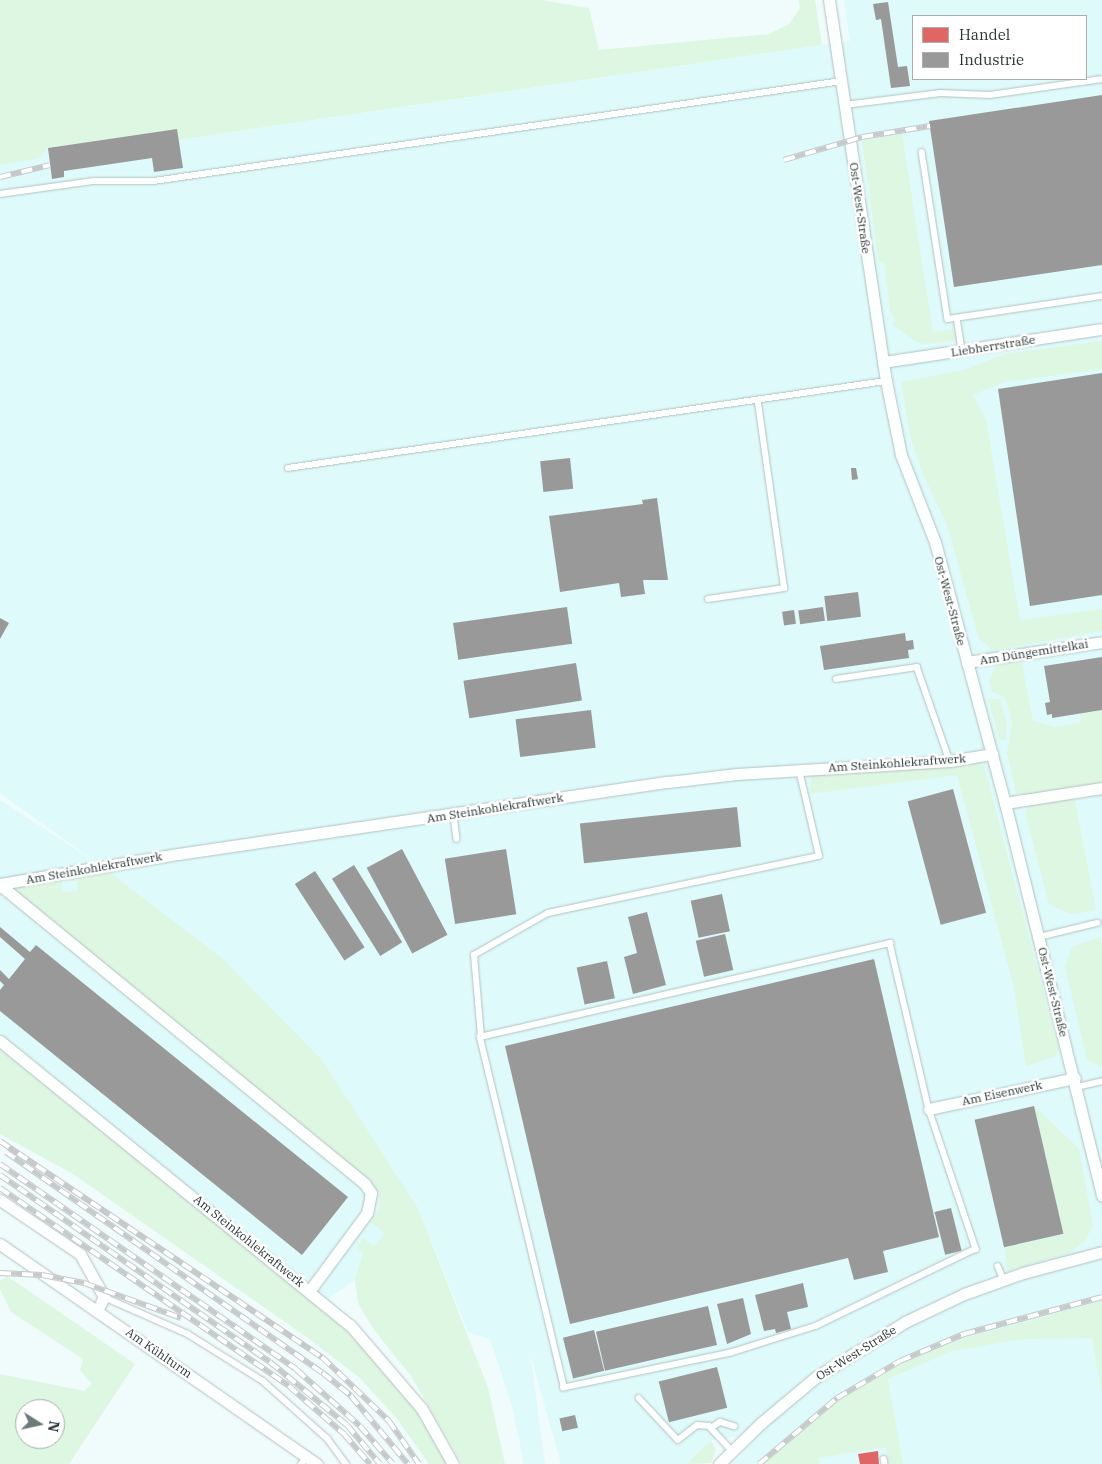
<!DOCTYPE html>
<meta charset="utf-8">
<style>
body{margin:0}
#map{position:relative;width:1102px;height:1464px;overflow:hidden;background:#f0fbfb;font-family:"IBM Plex Serif",serif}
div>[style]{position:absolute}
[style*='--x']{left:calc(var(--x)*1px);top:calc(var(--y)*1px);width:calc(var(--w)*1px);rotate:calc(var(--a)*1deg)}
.built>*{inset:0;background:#defafa}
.green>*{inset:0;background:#def7e2}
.shops>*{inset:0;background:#e06666}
.industry>*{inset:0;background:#999;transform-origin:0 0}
.roads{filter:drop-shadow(0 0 1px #b5c0c0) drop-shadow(0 0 1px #b5c0c0)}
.service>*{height:5.5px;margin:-2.75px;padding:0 2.75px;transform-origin:2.75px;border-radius:2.75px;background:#fdfefe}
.minor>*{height:11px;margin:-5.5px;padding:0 5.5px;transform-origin:5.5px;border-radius:5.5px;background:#fdfefe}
.rail>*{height:5.5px;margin-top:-2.75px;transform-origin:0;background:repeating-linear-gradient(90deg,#fff 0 11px,#c6caca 0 22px);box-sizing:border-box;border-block:1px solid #c6caca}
span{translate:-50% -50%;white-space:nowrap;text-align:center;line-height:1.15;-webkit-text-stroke:5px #fff;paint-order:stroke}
.street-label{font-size:12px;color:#293636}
.legend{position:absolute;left:912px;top:15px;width:175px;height:65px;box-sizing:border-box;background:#fff;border:1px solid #a9afaf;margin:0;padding:6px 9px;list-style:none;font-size:15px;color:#293636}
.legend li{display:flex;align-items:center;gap:10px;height:25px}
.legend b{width:25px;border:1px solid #a9afaf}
.north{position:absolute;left:15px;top:1399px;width:50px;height:50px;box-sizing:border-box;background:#fff;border:1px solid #a9afaf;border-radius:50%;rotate:100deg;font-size:14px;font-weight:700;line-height:20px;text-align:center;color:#293636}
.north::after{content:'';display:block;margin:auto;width:18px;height:22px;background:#6f7b7b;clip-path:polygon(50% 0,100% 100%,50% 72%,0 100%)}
</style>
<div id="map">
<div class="built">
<div style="clip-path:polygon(evenodd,844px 0,1102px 0,1102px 1464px,733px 1464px,760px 1434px,711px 1440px,686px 1464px,561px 1464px,530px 1353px,545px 1464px,524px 1464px,513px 1409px,490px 1339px,468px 1332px,419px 1210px,355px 1280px,319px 1305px,0 1050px,0 800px,100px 865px,0 793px,0 165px,39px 158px,48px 148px,177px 129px,179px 140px,850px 41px,844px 0,913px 16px,1086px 16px,1086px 79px,913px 79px,913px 16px)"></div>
</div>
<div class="green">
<div style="clip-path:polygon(0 0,541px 0,589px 8px,599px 50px,769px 34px,789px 24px,800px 8px,799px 0,815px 0,822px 45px,178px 140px,177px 129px,48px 148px,39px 158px,0 165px)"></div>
<div style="clip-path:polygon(902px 134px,933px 332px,953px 329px,956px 341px,926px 344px,916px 342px,893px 325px,896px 322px,890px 310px,884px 262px,879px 263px,862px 141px)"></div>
<div style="clip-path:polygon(1102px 341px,1102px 369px,1004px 382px,973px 395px,986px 420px,1020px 620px,1102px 609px,1102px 631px,994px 650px,979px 639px,947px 525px,923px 474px,910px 435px,901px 382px,964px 370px,1005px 354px)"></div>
<div style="clip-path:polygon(1021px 658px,1033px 721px,1055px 727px,1081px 722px,1080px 714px,1102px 710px,1102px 785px,1026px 795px,1016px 793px,1007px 753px,1012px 724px,1008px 705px,1003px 696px,992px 692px,989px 680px,998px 663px)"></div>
<div style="clip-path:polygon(988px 699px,1000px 699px,1007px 724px,1006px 739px,1000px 740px)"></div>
<div style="clip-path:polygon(977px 764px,984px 766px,1059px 1050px,1056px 1056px,1026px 1066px,1014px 988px,957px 775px,809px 794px,812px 777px,821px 772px,910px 765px,915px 769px)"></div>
<div style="clip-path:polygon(1074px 796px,1096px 910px,1071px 914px,1049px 905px,1025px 812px,1032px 803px)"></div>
<div style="clip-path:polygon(108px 871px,223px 959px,322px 1060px,419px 1210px,488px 1388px,505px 1464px,462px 1464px,411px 1376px,374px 1330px,358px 1303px,355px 1280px,363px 1253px,356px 1247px,364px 1238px,374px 1247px,385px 1233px,370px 1222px,378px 1212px,380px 1197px,372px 1182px,15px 894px,19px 883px,62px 877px,62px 892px,78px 891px,77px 881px,66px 881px,65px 877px)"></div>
<div style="clip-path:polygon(1100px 937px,1102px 947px,1102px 1067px,1087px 1060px,1065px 967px,1072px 947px)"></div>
<div style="clip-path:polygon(0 1050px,335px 1318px,365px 1346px,421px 1417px,448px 1464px,429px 1464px,397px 1419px,360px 1378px,308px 1338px,73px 1174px,0 1134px)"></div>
<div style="clip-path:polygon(1034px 1106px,1079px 1149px,1093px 1225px,1085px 1241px,1069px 1253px,1007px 1271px,1005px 1248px,1064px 1234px)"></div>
<div style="clip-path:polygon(evenodd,7px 1276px,135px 1364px,69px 1464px,0 1464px,0 1374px,84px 1391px,92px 1384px,80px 1370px,83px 1359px,11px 1312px,0 1289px,0 1281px,7px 1276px,25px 1409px,55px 1409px,55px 1439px,25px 1439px,25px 1409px)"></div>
<div style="clip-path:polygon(1102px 1301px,1102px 1395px,1092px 1338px,1023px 1339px,952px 1351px,888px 1379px,903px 1464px,888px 1464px,886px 1447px,818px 1458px,819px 1464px,763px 1464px,838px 1400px,901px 1364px,965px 1338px)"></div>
<div style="clip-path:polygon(711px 1440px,716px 1450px,711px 1463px,686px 1464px)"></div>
</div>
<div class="shops">
<div style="clip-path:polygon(878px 1451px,879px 1464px,860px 1464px,858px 1454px)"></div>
</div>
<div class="industry">
<div style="clip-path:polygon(888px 2px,898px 67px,907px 66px,910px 86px,891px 88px,881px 19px,876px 20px,873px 4px)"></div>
<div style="clip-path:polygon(1102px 95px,1102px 265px,954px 287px,929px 121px)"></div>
<div style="clip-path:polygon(177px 129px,183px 168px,154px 172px,152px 158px,64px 171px,64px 177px,52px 179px,48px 148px)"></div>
<div style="clip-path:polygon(1102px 373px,1102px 595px,1030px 606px,998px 389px)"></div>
<div style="left:570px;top:458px;width:31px;height:30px;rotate:84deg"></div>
<div style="clip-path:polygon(851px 468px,856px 468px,858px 479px,852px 480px)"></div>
<div style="clip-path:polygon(657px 498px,668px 580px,643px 580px,645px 594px,621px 597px,619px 583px,560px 592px,549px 516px,643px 504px,642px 500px)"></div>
<div style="left:858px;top:592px;width:25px;height:34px;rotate:83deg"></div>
<div style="left:567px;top:607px;width:37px;height:115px;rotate:82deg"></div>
<div style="left:823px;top:607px;width:14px;height:25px;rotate:82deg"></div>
<div style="left:794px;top:610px;width:14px;height:12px;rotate:82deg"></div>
<div style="clip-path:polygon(0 618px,9px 623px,0 639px)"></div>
<div style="clip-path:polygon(905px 633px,906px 641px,913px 640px,914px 649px,908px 650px,909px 658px,824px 670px,820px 646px)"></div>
<div style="clip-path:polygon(1102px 657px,1102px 710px,1052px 718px,1052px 714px,1047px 715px,1045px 703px,1050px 702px,1044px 666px)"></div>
<div style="left:576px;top:663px;width:38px;height:114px;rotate:81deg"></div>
<div style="left:591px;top:710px;width:38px;height:76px;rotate:83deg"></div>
<div style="left:953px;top:789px;width:128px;height:47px;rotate:75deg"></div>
<div style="left:737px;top:807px;width:40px;height:158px;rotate:84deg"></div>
<div style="left:402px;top:849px;width:97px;height:40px;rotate:62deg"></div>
<div style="left:506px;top:849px;width:66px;height:62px;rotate:81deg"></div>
<div style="left:354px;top:865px;width:91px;height:26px;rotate:58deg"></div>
<div style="left:315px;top:871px;width:91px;height:24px;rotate:57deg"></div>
<div style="left:722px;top:894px;width:38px;height:32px;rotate:78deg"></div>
<div style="clip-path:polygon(647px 912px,666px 985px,633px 994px,624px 957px,637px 953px,628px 917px)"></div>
<div style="clip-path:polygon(0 927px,30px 952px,36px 945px,348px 1197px,302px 1255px,0 1011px,0 990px,4px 985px,0 981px,0 970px,9px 979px,25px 959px,0 937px)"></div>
<div style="left:725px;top:934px;width:37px;height:30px;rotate:77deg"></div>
<div style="clip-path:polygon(874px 959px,939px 1237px,883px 1251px,888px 1272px,854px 1280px,848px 1258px,570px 1324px,505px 1046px)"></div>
<div style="left:607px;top:961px;width:38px;height:31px;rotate:78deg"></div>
<div style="left:1034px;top:1106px;width:131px;height:61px;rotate:77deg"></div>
<div style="left:951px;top:1208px;width:44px;height:17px;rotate:76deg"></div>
<div style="clip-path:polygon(803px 1283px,808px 1307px,787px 1312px,791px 1329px,776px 1333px,775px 1329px,764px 1331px,755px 1295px)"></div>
<div style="clip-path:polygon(743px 1298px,751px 1334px,727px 1344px,717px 1304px)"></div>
<div style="left:708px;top:1306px;width:40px;height:115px;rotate:77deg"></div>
<div style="left:594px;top:1330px;width:42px;height:32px;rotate:76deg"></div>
<div style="left:717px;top:1367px;width:42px;height:60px;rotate:76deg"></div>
<div style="left:575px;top:1415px;width:13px;height:16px;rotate:77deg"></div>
</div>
<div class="roads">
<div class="service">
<div style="--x:845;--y:105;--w:96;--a:-7.2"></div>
<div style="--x:940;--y:93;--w:50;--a:2.3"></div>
<div style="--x:990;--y:95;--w:113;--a:-8.1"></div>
<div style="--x:922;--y:152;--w:169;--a:81.2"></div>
<div style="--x:948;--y:319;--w:156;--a:-8.5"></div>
<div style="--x:0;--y:194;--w:95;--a:-7.9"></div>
<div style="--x:94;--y:181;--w:60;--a:0"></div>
<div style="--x:154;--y:181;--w:695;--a:-8.27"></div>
<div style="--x:957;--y:318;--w:32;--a:81"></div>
<div style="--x:288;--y:468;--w:604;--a:-8.28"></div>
<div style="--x:708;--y:599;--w:77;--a:-8.2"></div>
<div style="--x:784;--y:588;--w:188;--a:-98"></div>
<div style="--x:836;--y:679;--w:82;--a:-8.4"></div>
<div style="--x:917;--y:667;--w:100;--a:70.7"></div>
<div style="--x:454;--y:815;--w:24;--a:83"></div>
<div style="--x:1039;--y:937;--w:60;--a:-13.6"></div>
<div style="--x:890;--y:943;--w:171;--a:76.8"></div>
<div style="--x:929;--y:1109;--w:148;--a:71.4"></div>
<div style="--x:976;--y:1249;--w:177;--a:154.2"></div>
<div style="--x:817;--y:1326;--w:90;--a:162.6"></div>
<div style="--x:731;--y:1353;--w:171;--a:168.2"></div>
<div style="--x:564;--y:1388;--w:361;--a:-103.5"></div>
<div style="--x:480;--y:1037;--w:421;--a:-12.9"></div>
<div style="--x:481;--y:1037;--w:82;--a:-94.9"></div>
<div style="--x:474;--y:955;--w:85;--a:-29.6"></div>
<div style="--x:548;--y:913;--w:277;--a:-11.9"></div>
<div style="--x:819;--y:856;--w:88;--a:-103.1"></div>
<div style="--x:1077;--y:1087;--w:26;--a:-13"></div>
<div style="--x:998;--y:1266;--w:15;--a:67"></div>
<div style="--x:104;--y:1297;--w:92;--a:23.8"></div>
<div style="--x:188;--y:1334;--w:89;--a:32.1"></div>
<div style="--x:263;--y:1381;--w:87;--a:41.7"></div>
<div style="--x:328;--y:1439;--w:31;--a:54"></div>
<div style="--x:639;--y:1398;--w:57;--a:47.1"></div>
<div style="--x:678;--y:1440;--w:24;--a:-38"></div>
<div style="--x:697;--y:1425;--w:12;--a:5"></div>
<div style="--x:709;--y:1426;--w:34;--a:47"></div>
<div style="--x:711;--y:1428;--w:11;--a:-34"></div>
<div style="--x:720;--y:1422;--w:15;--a:16"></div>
<div style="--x:884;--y:1459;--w:5;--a:79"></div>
<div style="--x:301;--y:1464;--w:11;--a:-49"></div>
</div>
<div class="minor">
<div style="--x:829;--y:0;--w:385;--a:81.5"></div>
<div style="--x:886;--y:381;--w:76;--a:78.5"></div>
<div style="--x:901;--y:455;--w:93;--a:68.7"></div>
<div style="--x:935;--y:542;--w:270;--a:75"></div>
<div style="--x:1005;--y:803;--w:405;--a:76.1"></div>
<div style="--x:883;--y:362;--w:221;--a:-8.6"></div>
<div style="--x:967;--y:662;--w:136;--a:-8.4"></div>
<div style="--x:1005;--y:803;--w:98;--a:-8.8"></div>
<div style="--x:0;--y:884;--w:181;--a:-9.6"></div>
<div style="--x:178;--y:854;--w:495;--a:-8.4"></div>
<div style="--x:668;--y:782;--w:69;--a:-6.6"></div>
<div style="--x:737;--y:774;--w:213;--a:-3.5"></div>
<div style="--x:950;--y:761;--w:43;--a:-9.5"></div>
<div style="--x:0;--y:885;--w:472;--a:39.3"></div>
<div style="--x:365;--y:1184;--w:11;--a:56"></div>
<div style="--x:371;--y:1193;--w:20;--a:101"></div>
<div style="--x:367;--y:1213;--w:96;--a:126.5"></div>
<div style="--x:0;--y:1041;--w:451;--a:39.1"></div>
<div style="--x:350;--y:1325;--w:111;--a:49.4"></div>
<div style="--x:422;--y:1409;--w:63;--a:60.6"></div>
<div style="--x:929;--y:1109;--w:149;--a:-12"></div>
<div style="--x:0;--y:1200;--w:97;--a:34"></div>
<div style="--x:80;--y:1254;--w:49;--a:60.8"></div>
<div style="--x:104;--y:1297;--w:16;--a:117"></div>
<div style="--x:0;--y:1244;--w:386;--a:34.8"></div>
<div style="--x:719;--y:1464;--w:59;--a:-44.3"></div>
<div style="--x:761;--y:1423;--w:72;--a:-39.9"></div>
<div style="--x:816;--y:1377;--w:105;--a:-31.7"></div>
<div style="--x:905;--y:1322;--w:65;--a:-25.4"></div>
<div style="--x:964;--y:1294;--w:63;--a:-19.6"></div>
<div style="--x:1023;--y:1273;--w:82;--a:-14.9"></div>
</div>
</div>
<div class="rail">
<div style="--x:784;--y:160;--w:81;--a:-16.4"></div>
<div style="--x:862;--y:137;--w:69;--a:-9.2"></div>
<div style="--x:0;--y:177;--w:51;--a:-13.5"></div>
<div style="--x:0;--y:1141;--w:388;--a:33.9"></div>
<div style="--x:322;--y:1357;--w:93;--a:43.7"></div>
<div style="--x:389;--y:1421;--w:52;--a:55.1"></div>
<div style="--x:6;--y:1152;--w:386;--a:34.9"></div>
<div style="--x:323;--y:1373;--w:36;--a:39"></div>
<div style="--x:351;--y:1396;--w:89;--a:50"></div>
<div style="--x:0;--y:1164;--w:361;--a:34.7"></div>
<div style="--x:297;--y:1370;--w:84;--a:41.6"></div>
<div style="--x:360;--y:1426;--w:50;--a:49"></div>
<div style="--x:0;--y:1175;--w:328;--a:34.7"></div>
<div style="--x:270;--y:1362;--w:99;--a:39.3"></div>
<div style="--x:347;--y:1425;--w:51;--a:49.8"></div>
<div style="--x:0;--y:1188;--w:350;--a:34.4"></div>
<div style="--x:289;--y:1386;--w:73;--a:41.1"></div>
<div style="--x:344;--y:1434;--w:40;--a:49"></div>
<div style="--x:0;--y:1273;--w:42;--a:2.7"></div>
<div style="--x:42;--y:1275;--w:43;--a:10.8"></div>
<div style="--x:84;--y:1283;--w:103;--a:19.8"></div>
<div style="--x:759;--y:1464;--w:102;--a:-40.2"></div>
<div style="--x:837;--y:1398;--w:73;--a:-30.4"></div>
<div style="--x:900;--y:1361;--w:69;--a:-22.9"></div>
<div style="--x:964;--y:1334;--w:143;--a:-15"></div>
</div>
<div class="street-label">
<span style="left:860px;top:208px;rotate:82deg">Ost-West-Straße</span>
<span style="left:993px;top:346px;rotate:-9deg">Liebherrstraße</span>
<span style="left:950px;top:601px;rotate:75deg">Ost-West-Straße</span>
<span style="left:1034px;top:652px;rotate:-9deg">Am Düngemittelkai</span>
<span style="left:897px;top:763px;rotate:-4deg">Am Steinkohlekraftwerk</span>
<span style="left:495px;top:808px;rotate:-9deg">Am Steinkohlekraftwerk</span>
<span style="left:94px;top:868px;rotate:-10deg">Am Steinkohlekraftwerk</span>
<span style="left:1053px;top:992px;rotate:76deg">Ost-West-Straße</span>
<span style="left:1002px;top:1093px;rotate:-12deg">Am Eisenwerk</span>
<span style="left:249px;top:1241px;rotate:39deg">Am Steinkohlekraftwerk</span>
<span style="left:159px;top:1353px;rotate:35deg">Am Kühlturm</span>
<span style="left:856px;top:1353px;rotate:-32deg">Ost-West-Straße</span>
</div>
<ul class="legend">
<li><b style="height:14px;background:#e06666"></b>Handel</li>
<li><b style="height:14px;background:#999"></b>Industrie</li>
</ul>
<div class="north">N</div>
</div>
